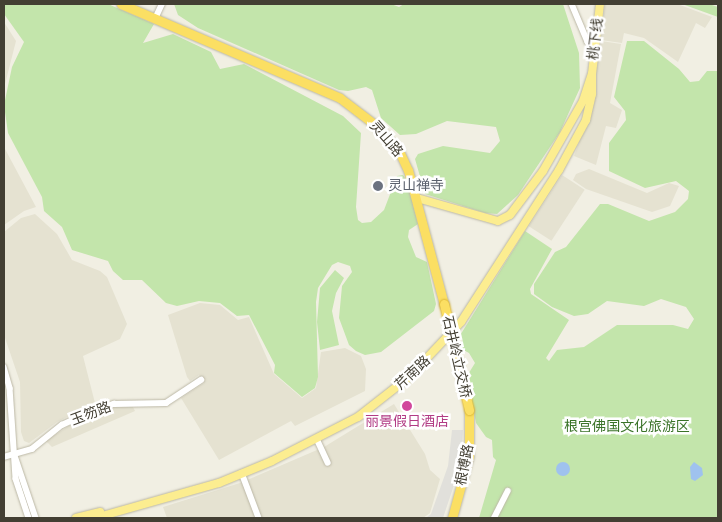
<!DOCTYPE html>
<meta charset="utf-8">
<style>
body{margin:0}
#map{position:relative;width:722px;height:522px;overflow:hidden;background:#f1efe3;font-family:"Varela Round","Noto Sans SC",sans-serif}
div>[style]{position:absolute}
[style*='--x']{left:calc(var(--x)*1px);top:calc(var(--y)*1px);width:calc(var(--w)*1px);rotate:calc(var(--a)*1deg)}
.residential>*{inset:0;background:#e5e2d1;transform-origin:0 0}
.green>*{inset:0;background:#c3e5ab}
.parking>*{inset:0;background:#e1e0db}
.water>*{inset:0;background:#9fc2ee}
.round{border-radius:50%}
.roads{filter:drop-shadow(0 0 1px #bcb8a6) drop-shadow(0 0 1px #bcb8a6)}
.minor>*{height:5.5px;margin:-2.75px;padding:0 2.75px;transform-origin:2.75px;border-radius:2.75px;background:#fff}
.major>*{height:8px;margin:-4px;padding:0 4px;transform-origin:4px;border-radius:4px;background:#fced90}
.highway>*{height:9px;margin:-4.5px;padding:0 4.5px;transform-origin:4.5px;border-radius:4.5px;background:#fbdf63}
.bridges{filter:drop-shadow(0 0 1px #dab534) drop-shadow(0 0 1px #dab534)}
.highway-bridge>*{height:9px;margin:-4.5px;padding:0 4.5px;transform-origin:4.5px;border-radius:4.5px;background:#fbdf63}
.dots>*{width:14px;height:14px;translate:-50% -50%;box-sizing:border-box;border:2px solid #fff;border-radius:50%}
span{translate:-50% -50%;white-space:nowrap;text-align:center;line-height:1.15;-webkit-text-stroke:5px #fff;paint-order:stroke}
.street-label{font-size:14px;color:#433f33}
.worship-label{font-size:14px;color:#5b616d}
.left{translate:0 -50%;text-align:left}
.hotel-label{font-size:14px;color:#b23c85}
.park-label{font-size:14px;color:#3a7328}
.frame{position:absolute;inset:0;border:5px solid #433f33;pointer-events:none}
</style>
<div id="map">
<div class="residential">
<div style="clip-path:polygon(605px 4px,680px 5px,712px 17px,705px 28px,696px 23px,678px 62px,644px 38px,624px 33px,622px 43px,601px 40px)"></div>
<div style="clip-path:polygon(4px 22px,16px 41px,4px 88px)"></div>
<div style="clip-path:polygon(601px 41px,621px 44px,610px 103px,622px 110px,616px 128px,606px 126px,596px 165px,574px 156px,590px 113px)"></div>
<div style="clip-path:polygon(4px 147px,36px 207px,24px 211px,4px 225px)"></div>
<div style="clip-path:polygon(589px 169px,647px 193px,669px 183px,679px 186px,670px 206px,652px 212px,586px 189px,573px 180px,576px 174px)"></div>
<div style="left:562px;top:175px;width:27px;height:61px;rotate:33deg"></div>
<div style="clip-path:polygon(35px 214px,57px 234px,72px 260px,100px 271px,107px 277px,127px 324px,120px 339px,83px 356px,95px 403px,57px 422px,29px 443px,24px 441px,21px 432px,20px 382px,4px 335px,4px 232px,21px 218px)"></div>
<div style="clip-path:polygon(200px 303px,220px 305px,238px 320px,249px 317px,274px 374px,302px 398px,316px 388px,321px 352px,345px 348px,361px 356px,366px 369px,365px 391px,295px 426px,291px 421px,219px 460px,181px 398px,204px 383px,199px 375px,190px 381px,187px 377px,168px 315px)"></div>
<div style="clip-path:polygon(394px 404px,425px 454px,430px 470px,440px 479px,430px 513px,423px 518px,167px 518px,163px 507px,240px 483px,324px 447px)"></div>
<div style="clip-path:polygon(132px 405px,135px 411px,52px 447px,46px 441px,79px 419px,113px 406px)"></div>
</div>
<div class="green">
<div style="clip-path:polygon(4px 4px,108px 4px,154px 24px,143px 43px,173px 34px,211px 52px,220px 69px,244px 64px,343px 116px,361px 133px,356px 207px,358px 220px,362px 223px,371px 222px,384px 210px,397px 176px,403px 175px,407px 181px,418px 224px,409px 230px,408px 237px,416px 257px,427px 262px,436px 304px,434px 311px,381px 352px,365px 355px,356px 351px,349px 345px,339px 318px,342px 286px,352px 272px,350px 266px,338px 262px,332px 265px,318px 288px,316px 302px,318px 377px,315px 388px,302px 397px,274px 373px,275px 365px,249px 315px,237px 316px,220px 303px,199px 301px,177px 306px,166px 303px,142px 280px,123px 280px,113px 271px,108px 261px,72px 250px,62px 227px,44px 211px,42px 197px,8px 133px,4px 105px,12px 67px,24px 42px,4px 14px)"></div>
<div style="clip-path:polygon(174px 4px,391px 4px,399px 7px,404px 4px,563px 4px,579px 53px,580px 88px,560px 132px,518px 195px,497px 214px,485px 213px,425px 194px,415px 159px,418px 154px,443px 146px,490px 153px,500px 141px,496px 127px,447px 121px,416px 134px,400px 135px,381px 118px,372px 90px,366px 87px,348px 91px,339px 90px,198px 28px,178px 15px)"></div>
<div style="clip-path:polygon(682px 4px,709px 4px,718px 7px,718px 17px)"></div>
<div style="clip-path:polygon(627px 41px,644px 41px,679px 69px,690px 82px,699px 81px,707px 71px,718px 71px,718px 518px,479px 518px,496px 460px,493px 457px,492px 440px,486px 437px,476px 423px,467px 376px,475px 363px,469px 353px,458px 347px,463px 340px,459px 337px,525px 231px,552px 249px,530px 289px,531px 294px,569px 320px,546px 358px,549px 361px,557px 350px,584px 347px,617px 325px,673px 325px,688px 329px,694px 319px,686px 307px,661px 299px,644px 306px,607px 301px,588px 314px,574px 316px,552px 307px,534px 294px,534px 284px,555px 252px,566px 247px,600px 204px,608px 204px,649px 221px,675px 212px,688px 199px,689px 191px,676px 181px,645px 188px,609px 171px,609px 143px,626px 120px,625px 111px,614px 97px)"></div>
<div style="clip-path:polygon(335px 270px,344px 278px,336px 293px,332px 311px,339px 345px,320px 350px,317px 322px,320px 288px)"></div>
</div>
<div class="parking">
<div style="clip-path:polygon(452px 430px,463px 430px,462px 455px,456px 479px,443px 518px,426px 518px,431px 514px,448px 466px)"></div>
</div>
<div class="water">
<div class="round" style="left:556px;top:462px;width:14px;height:14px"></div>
<div style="clip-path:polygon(694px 462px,702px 468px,703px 475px,695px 481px,691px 479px,690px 467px)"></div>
</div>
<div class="roads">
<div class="minor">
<div style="--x:572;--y:4;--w:41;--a:67.2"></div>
<div style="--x:588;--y:42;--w:11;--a:52"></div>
<div style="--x:155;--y:19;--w:17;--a:-65"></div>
<div style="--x:4;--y:367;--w:22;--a:74"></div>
<div style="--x:10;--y:388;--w:91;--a:86.2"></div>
<div style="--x:16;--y:479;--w:41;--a:71.6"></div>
<div style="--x:317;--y:439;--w:26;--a:65"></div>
<div style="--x:15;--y:456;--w:65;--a:71.3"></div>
<div style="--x:4;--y:457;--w:29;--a:-16"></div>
<div style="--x:32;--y:449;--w:38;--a:-39"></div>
<div style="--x:62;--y:425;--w:23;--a:-25"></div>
<div style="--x:83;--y:415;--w:33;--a:-20"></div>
<div style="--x:114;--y:404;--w:52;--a:-1.1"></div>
<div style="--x:166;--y:403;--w:42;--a:-33.3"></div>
<div style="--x:242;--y:473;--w:48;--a:69.3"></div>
<div style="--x:494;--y:518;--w:30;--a:-63"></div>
</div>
<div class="major">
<div style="--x:417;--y:198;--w:84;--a:15.9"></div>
<div style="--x:498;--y:221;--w:13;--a:-27"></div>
<div style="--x:510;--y:215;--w:55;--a:-53.1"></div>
<div style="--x:543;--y:171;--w:81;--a:-60.3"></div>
<div style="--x:583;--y:101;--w:28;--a:-72"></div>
<div style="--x:592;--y:74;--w:70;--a:-83.5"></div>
<div style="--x:76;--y:518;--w:25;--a:-14"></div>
<div style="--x:95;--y:518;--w:129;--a:-15.8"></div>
<div style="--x:219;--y:483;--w:57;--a:-22.5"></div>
<div style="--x:272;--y:461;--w:97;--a:-27.1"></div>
<div style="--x:358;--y:417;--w:65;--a:-38.1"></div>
<div style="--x:409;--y:377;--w:76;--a:-46.6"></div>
<div style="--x:461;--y:322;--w:181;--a:-57.2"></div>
<div style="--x:559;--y:170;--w:57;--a:-61.6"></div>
<div style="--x:586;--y:120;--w:27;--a:-77"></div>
<div style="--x:592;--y:94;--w:20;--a:-90"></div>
</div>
<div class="highway">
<div style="--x:121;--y:4;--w:238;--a:23.2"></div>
<div style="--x:340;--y:98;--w:43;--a:37.4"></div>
<div style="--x:374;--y:124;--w:37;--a:47"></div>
<div style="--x:399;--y:151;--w:21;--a:65"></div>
<div style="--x:408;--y:170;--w:139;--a:75"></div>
<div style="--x:452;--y:518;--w:64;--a:-74.7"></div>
<div style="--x:469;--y:456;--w:46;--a:-90"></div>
</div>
</div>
<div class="bridges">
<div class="highway-bridge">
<div style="--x:444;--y:304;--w:109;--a:76.7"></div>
</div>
</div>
<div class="dots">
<div style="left:378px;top:186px;background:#6b7280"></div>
<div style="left:407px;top:406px;background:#d1479c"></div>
</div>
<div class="street-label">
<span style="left:596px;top:39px;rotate:-83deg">桃下线</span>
<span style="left:386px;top:139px;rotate:49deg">灵山路</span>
<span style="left:456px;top:357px;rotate:77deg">石井岭立交桥</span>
<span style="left:413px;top:373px;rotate:-43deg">芹南路</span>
<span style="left:91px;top:414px;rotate:-21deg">玉笏路</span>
<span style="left:465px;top:465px;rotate:-79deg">根博路</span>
</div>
<div class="worship-label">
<span class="left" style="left:388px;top:186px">灵山禅寺</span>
</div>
<div class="hotel-label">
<span style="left:407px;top:422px">丽景假日酒店</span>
</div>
<div class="park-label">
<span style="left:627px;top:427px">根宫佛国文化旅游区</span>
</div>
<div class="frame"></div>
</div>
